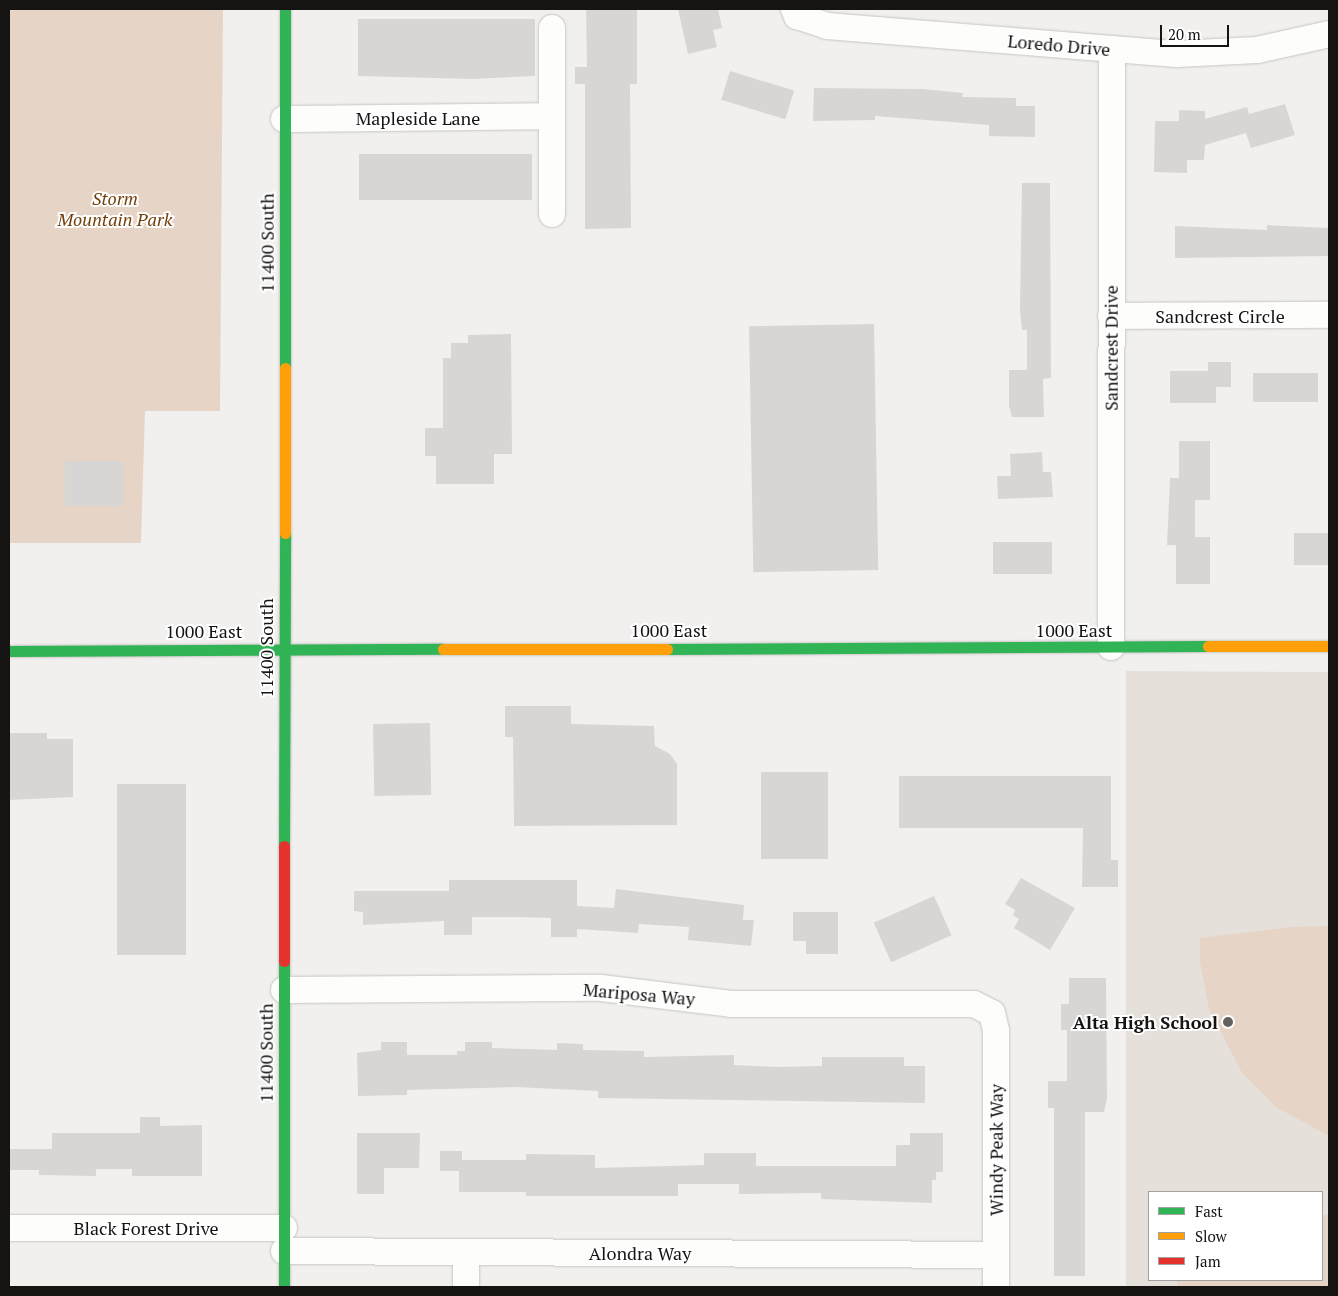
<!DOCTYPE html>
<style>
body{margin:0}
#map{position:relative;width:1338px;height:1296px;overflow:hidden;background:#f2f0ee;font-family:"PT Serif",serif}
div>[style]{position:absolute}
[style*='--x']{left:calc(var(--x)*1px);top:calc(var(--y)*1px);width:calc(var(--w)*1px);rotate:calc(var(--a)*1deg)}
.built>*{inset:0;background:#e6e0db}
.green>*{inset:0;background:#e6d4c6}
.building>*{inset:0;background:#d8d6d5;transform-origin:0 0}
.roads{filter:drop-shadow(0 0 1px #c6c5c3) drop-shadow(0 0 1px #c6c5c3)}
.street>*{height:26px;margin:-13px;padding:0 13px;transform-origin:13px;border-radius:13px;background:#fdfdfc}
.fast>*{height:11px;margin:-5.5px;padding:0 5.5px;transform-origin:5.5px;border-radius:5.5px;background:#30b455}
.slow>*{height:11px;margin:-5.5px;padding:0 5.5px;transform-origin:5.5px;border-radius:5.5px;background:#ff9f0a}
.jam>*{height:11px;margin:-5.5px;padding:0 5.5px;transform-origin:5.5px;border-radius:5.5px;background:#e5322d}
.dots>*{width:14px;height:14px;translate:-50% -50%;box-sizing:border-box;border:2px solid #fff;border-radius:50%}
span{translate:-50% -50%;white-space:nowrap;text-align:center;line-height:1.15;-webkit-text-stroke:4px #fff;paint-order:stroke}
.street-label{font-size:18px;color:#161413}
.park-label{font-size:18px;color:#733f0a;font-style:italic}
.poi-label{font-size:18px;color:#161413;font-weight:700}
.right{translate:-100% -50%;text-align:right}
.frame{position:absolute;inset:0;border:10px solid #161413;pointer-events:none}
.legend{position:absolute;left:1148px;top:1191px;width:175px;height:90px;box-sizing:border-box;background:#fff;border:1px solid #a2a1a1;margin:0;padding:6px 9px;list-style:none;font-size:15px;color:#161413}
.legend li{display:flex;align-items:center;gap:10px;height:25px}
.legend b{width:25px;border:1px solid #a2a1a1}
.scale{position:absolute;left:1160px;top:25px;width:69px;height:22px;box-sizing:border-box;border:2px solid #161413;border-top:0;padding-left:6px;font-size:15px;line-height:18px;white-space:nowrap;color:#161413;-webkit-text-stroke:4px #fff;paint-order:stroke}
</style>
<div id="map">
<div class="built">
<div style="clip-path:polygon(evenodd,1126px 671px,1329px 672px,1329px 1287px,1126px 1287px,1126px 671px,1149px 1192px,1322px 1192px,1322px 1280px,1149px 1280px,1149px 1192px)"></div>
</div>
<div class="green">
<div style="clip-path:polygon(9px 9px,223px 9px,220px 411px,145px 411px,141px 543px,9px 543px)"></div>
<div style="clip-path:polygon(1329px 926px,1329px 1136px,1276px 1107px,1242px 1073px,1209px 1009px,1200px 962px,1200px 938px,1290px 927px)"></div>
<div style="clip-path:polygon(1322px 1215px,1329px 1215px,1329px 1287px,1177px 1287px,1177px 1280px,1322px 1280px)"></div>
</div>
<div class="building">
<div style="clip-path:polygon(586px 9px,637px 9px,637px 84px,630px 84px,631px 228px,585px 229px,585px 84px,575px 84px,575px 67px,587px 67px)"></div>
<div style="clip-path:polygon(678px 9px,718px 9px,722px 28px,713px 30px,717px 47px,688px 54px)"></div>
<div style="clip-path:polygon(358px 19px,535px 19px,535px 76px,472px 79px,358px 76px)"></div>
<div style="left:730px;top:71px;width:67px;height:30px;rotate:17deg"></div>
<div style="clip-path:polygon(814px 88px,923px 89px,963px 93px,962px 97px,1016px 98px,1016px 106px,1035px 106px,1035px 137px,989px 136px,989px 125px,875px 116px,875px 120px,813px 121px)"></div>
<div style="clip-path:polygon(1285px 104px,1295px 135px,1251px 148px,1246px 133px,1205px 145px,1204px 160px,1187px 160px,1187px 173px,1154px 172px,1155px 121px,1179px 121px,1179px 110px,1205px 111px,1205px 119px,1247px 107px,1249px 114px)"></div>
<div style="left:532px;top:154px;width:46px;height:173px;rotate:90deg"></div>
<div style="clip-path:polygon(1022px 183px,1050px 183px,1051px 378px,1043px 379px,1044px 417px,1012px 417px,1009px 406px,1009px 370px,1027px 370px,1027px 330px,1022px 330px,1020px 310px)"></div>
<div style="clip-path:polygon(1267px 225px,1328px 228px,1328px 256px,1175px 258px,1175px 226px,1267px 230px)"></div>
<div style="left:874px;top:324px;width:246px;height:125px;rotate:89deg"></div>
<div style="clip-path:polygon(511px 334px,512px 454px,494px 454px,494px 484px,436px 484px,436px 456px,425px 456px,425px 428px,443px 428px,443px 358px,451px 358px,451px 343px,468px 343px,468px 335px)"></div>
<div style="clip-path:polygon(1208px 362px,1231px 362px,1231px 387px,1216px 387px,1216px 403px,1170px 403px,1170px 371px,1208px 371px)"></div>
<div style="left:1253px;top:373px;width:65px;height:29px"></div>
<div style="clip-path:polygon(1179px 441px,1210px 441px,1210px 500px,1195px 500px,1195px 537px,1210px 537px,1210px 584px,1176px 584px,1176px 545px,1167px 545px,1170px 478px,1179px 478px)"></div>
<div style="clip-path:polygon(1042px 452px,1043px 472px,1051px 472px,1053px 497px,998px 499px,997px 476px,1011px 476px,1010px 454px)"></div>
<div style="left:65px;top:461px;width:58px;height:45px"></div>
<div style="left:1294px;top:533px;width:35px;height:32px"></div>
<div style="left:993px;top:542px;width:59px;height:32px"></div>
<div style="clip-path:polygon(505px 706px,571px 706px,571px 724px,654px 726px,655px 746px,670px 754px,677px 764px,677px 825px,514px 826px,513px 737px,505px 737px)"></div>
<div style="left:430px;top:723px;width:72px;height:57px;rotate:89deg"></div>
<div style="clip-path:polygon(9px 733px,47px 733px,47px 739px,73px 739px,73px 797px,9px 800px)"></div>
<div style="left:761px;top:772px;width:67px;height:87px"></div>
<div style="clip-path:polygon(899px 776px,1111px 776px,1111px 860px,1118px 860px,1118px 887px,1082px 887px,1083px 828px,899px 828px)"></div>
<div style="left:117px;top:784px;width:69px;height:171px"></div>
<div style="clip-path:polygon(1021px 878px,1075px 908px,1050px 950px,1014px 928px,1019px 919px,1013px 915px,1015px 910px,1005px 904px)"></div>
<div style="clip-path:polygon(449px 880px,577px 880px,577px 906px,614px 908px,616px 889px,744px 905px,743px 920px,754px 920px,751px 946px,688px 940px,689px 927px,639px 924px,638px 933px,577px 929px,577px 937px,551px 937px,551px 918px,516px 917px,472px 917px,472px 935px,444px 935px,444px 921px,363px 925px,363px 912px,354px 911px,354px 891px,449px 891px)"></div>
<div style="left:934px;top:896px;width:43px;height:66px;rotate:66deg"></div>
<div style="clip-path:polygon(793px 912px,838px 912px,838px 954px,806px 954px,806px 941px,793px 941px)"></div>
<div style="clip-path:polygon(1069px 978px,1106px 978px,1107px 1098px,1104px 1112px,1085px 1112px,1085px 1276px,1054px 1276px,1054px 1108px,1048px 1108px,1048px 1081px,1067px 1081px,1067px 1030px,1061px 1030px,1061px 1004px,1069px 1004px)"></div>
<div style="clip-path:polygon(381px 1042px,407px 1042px,407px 1055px,457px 1055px,457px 1051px,465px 1051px,465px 1042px,492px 1042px,492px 1048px,557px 1050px,557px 1043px,583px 1044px,583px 1050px,644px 1051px,644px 1057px,734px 1055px,734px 1065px,777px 1067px,822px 1066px,822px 1057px,904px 1057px,904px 1066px,925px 1066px,925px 1103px,598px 1098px,598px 1091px,515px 1087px,407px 1090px,407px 1095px,358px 1096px,357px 1053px,381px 1050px)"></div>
<div style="clip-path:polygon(140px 1117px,160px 1117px,160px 1126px,202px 1125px,202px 1176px,132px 1176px,132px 1169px,96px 1169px,96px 1176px,39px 1175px,39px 1170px,9px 1170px,9px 1149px,52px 1149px,52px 1133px,140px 1133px)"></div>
<div style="clip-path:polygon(357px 1133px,420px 1133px,419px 1168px,384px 1168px,384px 1194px,357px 1194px)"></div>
<div style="clip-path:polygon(910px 1133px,943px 1133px,943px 1172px,936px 1172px,936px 1180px,932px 1180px,932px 1203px,821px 1199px,821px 1193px,739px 1194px,739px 1184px,678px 1184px,678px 1196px,526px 1196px,526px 1192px,459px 1192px,459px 1171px,440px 1171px,440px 1151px,462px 1151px,462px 1160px,526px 1160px,526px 1154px,595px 1155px,595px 1168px,704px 1165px,704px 1153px,756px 1153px,756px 1166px,896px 1166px,896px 1145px,910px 1145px)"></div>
</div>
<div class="roads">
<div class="street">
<div style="--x:794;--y:9;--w:8;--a:67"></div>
<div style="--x:797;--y:16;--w:32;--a:18"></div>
<div style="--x:827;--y:26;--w:351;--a:4.6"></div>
<div style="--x:1177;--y:54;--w:80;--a:-2.9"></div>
<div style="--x:1257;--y:50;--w:74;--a:-12.5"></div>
<div style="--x:284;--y:119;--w:268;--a:-0.6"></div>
<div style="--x:552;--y:214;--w:186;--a:-90"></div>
<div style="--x:1111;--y:316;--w:218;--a:-0.3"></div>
<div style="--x:1111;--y:647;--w:598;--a:-89.9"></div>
<div style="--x:284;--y:990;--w:317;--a:-0.4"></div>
<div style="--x:601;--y:988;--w:131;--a:7"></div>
<div style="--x:731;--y:1004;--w:243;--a:0"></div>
<div style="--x:974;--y:1004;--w:20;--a:27"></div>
<div style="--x:992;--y:1013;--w:18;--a:77"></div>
<div style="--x:996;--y:1031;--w:256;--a:90"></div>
<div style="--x:9;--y:1228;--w:275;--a:0"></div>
<div style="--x:284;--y:1251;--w:712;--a:0.32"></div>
<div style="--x:466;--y:1252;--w:35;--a:90"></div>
</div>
<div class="fast">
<div style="--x:285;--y:368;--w:359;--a:-90"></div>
<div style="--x:667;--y:649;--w:541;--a:-0.32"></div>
<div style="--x:9;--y:651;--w:434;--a:-0.3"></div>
<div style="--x:284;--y:846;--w:313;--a:-89.8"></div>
<div style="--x:284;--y:1287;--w:326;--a:-90"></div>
</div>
<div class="slow">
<div style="--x:285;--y:533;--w:165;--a:-90"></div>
<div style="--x:1208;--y:646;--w:121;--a:0"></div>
<div style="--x:443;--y:649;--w:224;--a:0"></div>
</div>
<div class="jam">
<div style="--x:284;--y:961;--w:115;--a:-90"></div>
</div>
</div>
<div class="dots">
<div style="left:1228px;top:1022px;background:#636160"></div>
</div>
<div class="street-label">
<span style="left:1059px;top:45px;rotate:5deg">Loredo Drive</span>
<span style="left:418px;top:118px">Mapleside Lane</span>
<span style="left:267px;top:243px;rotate:-90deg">11400 South</span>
<span style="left:1220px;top:316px">Sandcrest Circle</span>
<span style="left:1111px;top:348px;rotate:-90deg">Sandcrest Drive</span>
<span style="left:669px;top:630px">1000 East</span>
<span style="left:1074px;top:630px">1000 East</span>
<span style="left:204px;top:631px">1000 East</span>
<span style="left:266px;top:648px;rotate:-90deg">11400 South</span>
<span style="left:639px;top:994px;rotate:5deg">Mariposa Way</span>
<span style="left:266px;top:1053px;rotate:-90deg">11400 South</span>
<span style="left:996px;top:1150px;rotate:-90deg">Windy Peak Way</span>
<span style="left:146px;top:1228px">Black Forest Drive</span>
<span style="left:640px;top:1253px">Alondra Way</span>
</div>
<div class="park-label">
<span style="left:115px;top:209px">Storm<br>Mountain Park</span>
</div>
<div class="poi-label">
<span class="right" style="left:1218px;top:1022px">Alta High School</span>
</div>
<div class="frame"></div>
<ul class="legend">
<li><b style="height:6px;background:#30b455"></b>Fast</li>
<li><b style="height:6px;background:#ff9f0a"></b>Slow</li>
<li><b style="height:6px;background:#e5322d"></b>Jam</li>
</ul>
<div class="scale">20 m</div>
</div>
